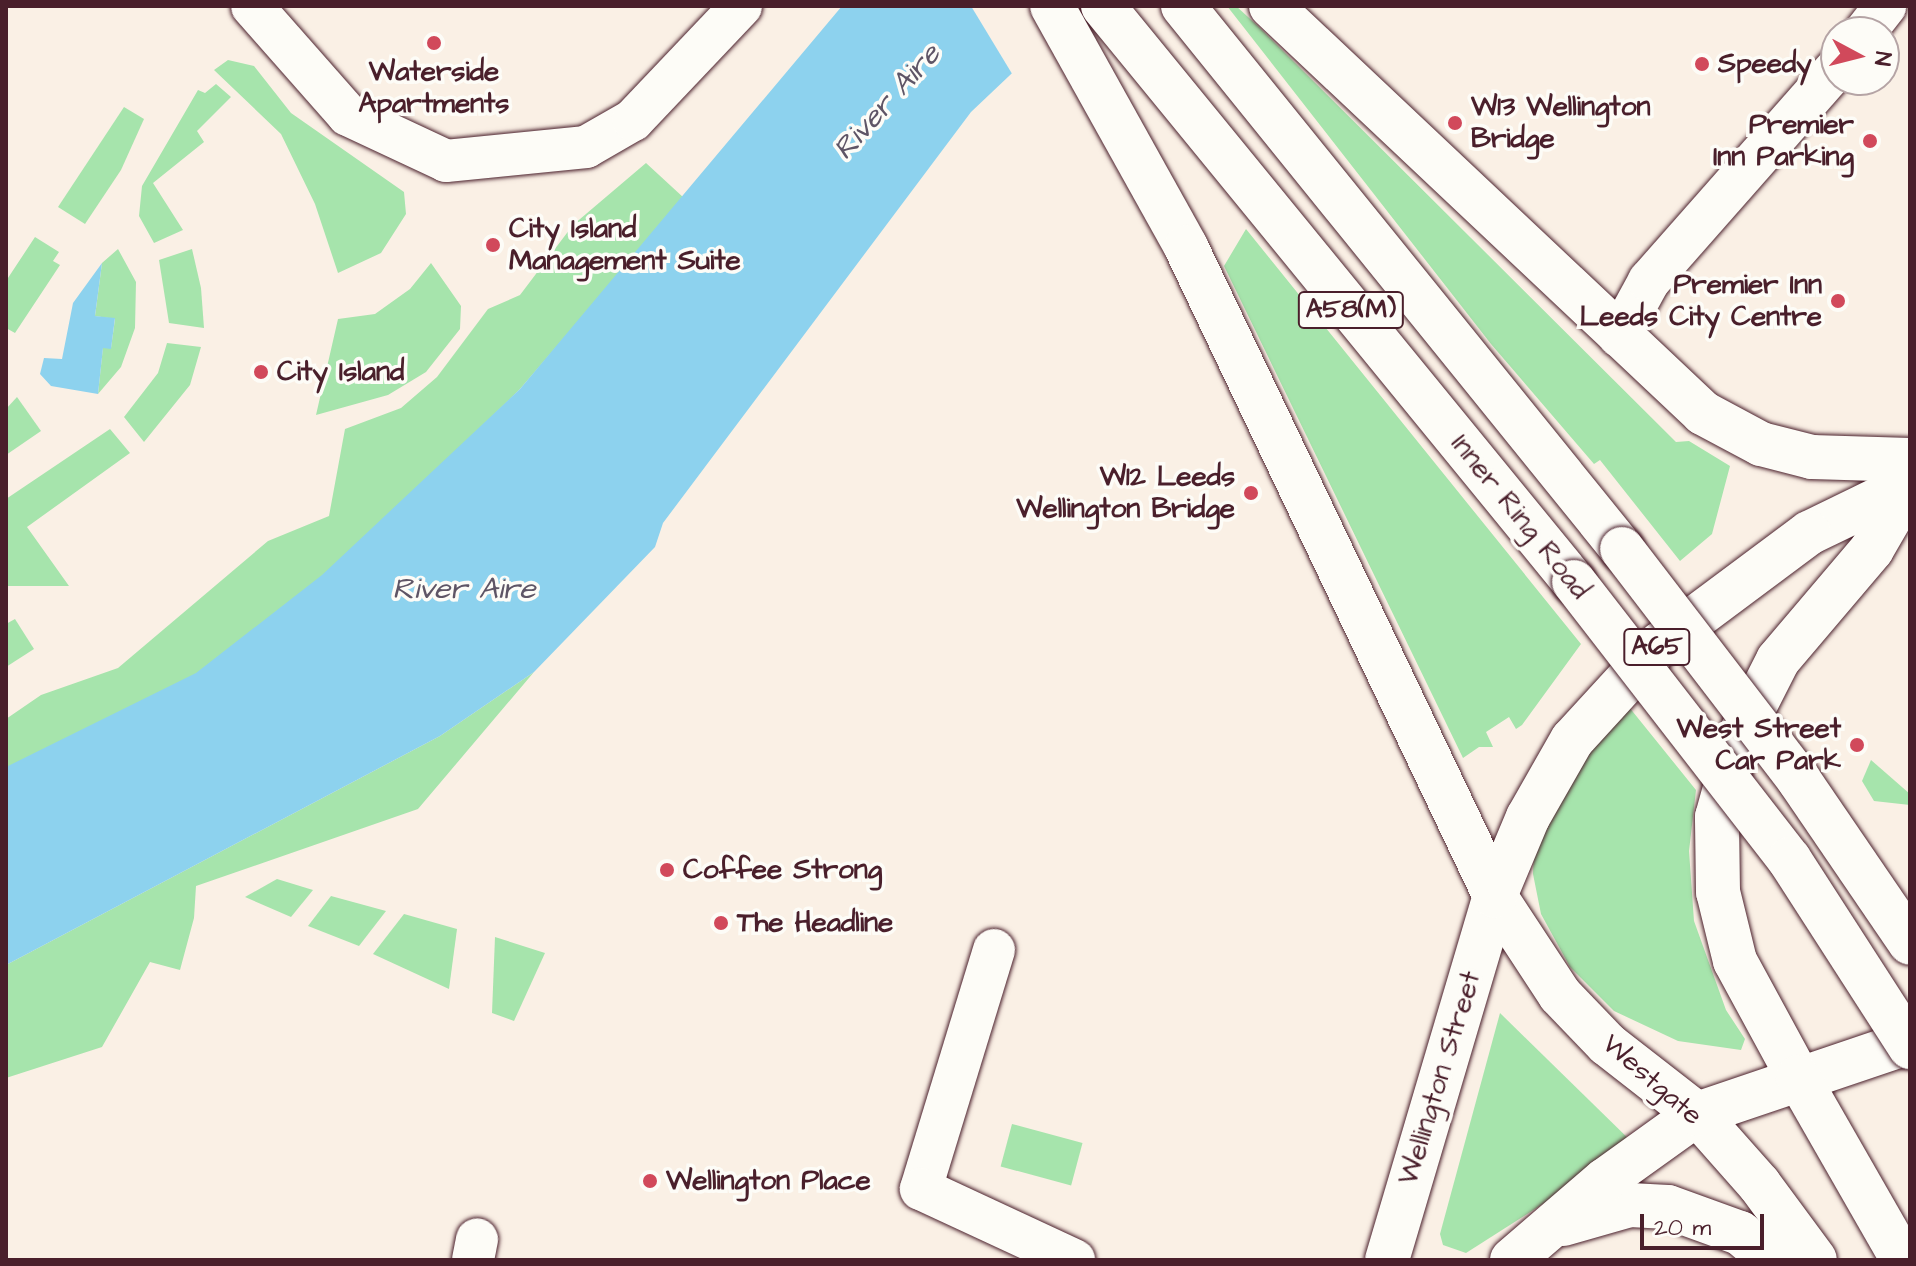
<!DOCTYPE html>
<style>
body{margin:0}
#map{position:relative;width:1916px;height:1266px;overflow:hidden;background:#faf0e5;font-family:"Architects Daughter",sans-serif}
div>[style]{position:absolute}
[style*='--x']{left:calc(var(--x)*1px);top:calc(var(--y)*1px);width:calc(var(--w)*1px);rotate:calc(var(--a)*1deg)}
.green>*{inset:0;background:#a6e4ac;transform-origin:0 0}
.water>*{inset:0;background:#8dd2ee}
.pier>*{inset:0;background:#faf0e5}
.roads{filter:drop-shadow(0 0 2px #4a1f2b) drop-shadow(0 0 2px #4a1f2b)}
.minor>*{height:42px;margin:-21px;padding:0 21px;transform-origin:21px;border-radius:21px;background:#fdfcf7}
.tertiary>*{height:44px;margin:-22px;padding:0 22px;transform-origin:22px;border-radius:22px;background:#fdfcf7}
.primary>*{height:44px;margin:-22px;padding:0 22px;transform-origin:22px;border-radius:22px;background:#fdfcf7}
.trunk>*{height:44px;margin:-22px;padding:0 22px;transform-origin:22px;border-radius:22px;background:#fdfcf7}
.motorway>*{height:44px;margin:-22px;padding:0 22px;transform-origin:22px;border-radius:22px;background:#fdfcf7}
.bridges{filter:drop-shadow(0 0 2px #4a1f2b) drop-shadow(0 0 2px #4a1f2b)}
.motorway-bridge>*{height:44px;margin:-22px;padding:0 22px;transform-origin:22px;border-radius:22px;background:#fdfcf7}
.dots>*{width:22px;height:22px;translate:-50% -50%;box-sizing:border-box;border:4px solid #fdfcf7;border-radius:50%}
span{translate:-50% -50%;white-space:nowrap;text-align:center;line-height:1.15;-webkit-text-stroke:7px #fdfcf7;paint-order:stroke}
.shield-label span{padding:2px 6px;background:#fdfcf7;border:2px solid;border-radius:6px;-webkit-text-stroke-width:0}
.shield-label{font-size:26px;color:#4a1f2b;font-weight:700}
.poi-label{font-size:28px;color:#4a1f2b;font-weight:700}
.left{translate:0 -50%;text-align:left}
.right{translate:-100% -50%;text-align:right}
.street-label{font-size:28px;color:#4a1f2b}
.water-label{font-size:30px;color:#5e5566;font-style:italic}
.frame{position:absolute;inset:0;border:8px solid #4a1f2b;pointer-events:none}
.north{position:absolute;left:1820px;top:16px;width:80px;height:80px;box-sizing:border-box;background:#fdfcf7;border:2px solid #b5a4a5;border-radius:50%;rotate:97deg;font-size:22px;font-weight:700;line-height:32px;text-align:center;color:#4a1f2b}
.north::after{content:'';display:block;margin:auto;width:28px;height:36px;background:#d1495b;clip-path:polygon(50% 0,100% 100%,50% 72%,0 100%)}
.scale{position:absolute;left:1640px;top:1214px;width:124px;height:36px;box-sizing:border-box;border:4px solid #4a1f2b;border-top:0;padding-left:10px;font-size:24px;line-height:28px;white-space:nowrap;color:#4a1f2b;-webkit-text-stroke:6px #fdfcf7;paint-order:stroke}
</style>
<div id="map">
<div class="green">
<div style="clip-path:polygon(1227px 6px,1236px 6px,1259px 27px,1676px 442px,1689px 441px,1730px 466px,1712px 534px,1680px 561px,1600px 460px,1594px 464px,1491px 344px)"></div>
<div style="clip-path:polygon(228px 60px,254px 66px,291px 113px,404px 192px,406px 214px,381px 253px,338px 273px,315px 204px,281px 134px,214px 70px)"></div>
<div style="clip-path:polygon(216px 84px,231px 97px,197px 131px,204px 142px,153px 183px,183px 230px,154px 243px,139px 216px,142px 186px,198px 90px,205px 93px)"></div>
<div style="clip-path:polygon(124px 107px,144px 119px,121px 170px,85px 224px,58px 207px)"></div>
<div style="clip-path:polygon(646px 163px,684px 198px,520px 389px,329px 576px,106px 741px,6px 785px,6px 719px,41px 695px,118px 668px,268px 541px,329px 516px,345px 429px,401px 408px,437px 377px,488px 309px,520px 295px,573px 225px)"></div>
<div style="clip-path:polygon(1246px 229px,1581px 644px,1522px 725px,1516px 729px,1509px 717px,1486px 732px,1493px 747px,1479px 747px,1463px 758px,1224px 266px)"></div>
<div style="clip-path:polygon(35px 237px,59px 252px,53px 261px,60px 265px,15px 333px,6px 328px,6px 281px)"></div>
<div style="clip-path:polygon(118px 249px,136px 282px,135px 328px,121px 367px,98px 394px,103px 347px,111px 348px,115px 319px,95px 316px,102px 263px)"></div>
<div style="clip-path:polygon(192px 249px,201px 288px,204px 328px,169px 323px,159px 260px)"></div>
<div style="clip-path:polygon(431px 263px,461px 306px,460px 329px,426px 372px,388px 395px,316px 415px,338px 319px,375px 314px,410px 289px)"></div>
<div style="clip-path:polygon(167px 343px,201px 347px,190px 385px,144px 442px,124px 417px,158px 373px)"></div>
<div style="clip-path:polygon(17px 397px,41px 431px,6px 455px,6px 409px)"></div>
<div style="clip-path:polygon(110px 429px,130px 453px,27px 527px,69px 586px,6px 586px,6px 499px)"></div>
<div style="clip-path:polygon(15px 619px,34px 649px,6px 667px,6px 624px)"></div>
<div style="clip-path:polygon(534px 672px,418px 809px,196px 886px,194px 918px,180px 970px,150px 962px,102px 1047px,6px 1078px,6px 965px,440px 736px)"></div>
<div style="clip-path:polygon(1629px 707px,1696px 790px,1689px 851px,1694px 921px,1726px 1010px,1745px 1039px,1741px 1050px,1678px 1041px,1614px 1011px,1570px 967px,1541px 914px,1533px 874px,1534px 851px,1590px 749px)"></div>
<div style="clip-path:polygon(1871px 760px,1910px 794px,1910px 805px,1874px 801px,1862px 781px)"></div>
<div style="clip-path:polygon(277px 879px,313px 890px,291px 917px,245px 897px)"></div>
<div style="clip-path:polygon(331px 896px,386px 911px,359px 946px,308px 926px)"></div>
<div style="clip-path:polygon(404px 914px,457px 929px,449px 989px,373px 954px)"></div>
<div style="clip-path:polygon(495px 937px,545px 953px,514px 1021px,492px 1013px)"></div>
<div style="clip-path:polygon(1500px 1013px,1635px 1145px,1466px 1253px,1443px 1245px,1440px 1234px)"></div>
<div style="left:1012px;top:1124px;width:73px;height:44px;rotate:15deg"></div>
</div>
<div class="water">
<div style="clip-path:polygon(842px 6px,1083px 6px,971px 112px,663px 523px,655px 547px,534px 672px,440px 736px,6px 965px,6px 767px,196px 673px,322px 575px,520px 389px)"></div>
<div style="clip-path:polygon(102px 263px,95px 316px,115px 318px,111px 349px,103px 348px,98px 394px,51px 386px,40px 374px,44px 358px,62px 359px,73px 303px)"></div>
</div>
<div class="pier">
<div style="clip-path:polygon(971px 6px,1087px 6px,1014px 77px)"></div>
</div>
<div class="roads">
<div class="minor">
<div style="--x:252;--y:6;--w:145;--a:48.6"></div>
<div style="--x:348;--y:115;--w:108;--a:25.1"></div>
<div style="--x:446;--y:161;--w:141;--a:-5.7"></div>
<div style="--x:586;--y:147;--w:54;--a:-29.9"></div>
<div style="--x:633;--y:120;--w:157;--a:-46.5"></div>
<div style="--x:1865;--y:32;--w:33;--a:-52"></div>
<div style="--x:1619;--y:336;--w:63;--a:-61.4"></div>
<div style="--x:1649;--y:281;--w:283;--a:-48.6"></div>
<div style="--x:994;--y:950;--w:250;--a:107"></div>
<div style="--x:921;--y:1189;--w:169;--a:24.9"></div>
<div style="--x:473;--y:1260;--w:21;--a:-79"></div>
</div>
<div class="tertiary">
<div style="--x:1563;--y:1224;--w:70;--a:-15.8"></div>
<div style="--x:1630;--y:1205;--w:38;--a:3"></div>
<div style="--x:1668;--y:1207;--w:77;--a:19.9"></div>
<div style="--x:1740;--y:1233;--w:42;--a:40.2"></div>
<div style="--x:1387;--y:1260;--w:380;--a:-73.5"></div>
<div style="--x:1512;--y:1260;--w:123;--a:-40.7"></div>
<div style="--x:1605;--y:1180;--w:113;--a:-35.7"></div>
<div style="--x:1697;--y:1114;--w:94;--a:48.5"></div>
<div style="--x:1759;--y:1184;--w:94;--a:53.6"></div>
</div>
<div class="primary">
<div style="--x:1910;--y:484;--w:112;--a:154.1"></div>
<div style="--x:1809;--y:533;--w:186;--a:143.3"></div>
<div style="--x:1660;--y:644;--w:130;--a:132.5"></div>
<div style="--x:1572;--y:740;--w:89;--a:119.7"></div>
<div style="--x:1528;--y:817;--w:86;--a:112.7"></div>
<div style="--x:1495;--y:896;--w:118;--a:56.7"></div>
<div style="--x:1560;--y:995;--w:68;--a:46.2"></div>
<div style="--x:1607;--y:1044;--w:114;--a:37.9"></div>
<div style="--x:1697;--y:1114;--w:225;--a:-18.7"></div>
<div style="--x:1798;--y:1077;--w:132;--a:-118.5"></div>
<div style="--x:1735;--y:961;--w:71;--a:-103.8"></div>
<div style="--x:1718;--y:892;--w:75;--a:-90.8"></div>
<div style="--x:1717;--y:817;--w:83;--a:-74.6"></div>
<div style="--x:1739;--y:737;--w:86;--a:-63.1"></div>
<div style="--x:1778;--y:660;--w:145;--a:-49.7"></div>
<div style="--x:1872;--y:549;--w:74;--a:-60"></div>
</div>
<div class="trunk">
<div style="--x:1052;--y:6;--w:276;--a:60.9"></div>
<div style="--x:1186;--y:247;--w:719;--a:64.54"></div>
<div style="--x:1271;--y:6;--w:594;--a:43.29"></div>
<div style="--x:1703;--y:413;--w:66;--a:28.1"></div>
<div style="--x:1761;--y:444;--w:53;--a:14.3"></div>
<div style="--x:1812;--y:457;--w:98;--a:1.8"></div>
</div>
<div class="motorway">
<div style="--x:1103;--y:6;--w:744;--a:50.73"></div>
<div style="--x:1183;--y:6;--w:698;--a:51.05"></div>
<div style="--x:1798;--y:1077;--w:211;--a:60.2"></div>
</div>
</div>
<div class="bridges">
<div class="motorway-bridge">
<div style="--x:1622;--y:549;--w:291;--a:52.5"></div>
<div style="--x:1799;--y:780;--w:197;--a:55.7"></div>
<div style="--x:1574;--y:582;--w:351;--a:52.2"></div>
<div style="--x:1789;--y:859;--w:224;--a:57.2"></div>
</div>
</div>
<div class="dots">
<div style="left:434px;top:43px;background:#d1495b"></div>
<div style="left:1702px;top:64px;background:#d1495b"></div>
<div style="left:1455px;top:123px;background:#d1495b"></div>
<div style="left:1870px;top:141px;background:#d1495b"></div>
<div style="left:493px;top:245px;background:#d1495b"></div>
<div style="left:1838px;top:301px;background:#d1495b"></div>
<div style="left:261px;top:372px;background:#d1495b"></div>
<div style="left:1251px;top:493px;background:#d1495b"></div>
<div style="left:1857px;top:745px;background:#d1495b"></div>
<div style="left:667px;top:870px;background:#d1495b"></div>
<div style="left:721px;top:923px;background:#d1495b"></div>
<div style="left:650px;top:1181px;background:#d1495b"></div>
</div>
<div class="shield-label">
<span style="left:1351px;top:310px">A58(M)</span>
<span style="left:1657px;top:647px">A65</span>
</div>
<div class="poi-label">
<span class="left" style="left:1718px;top:64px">Speedy</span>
<span style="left:434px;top:88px">Waterside<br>Apartments</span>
<span class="left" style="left:1471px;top:123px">W13 Wellington<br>Bridge</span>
<span class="right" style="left:1854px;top:141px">Premier<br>Inn Parking</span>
<span class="left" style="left:509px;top:245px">City Island<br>Management Suite</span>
<span class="right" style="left:1822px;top:301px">Premier Inn<br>Leeds City Centre</span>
<span class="left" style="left:277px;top:372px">City Island</span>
<span class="right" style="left:1235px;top:493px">W12 Leeds<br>Wellington Bridge</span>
<span class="right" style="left:1841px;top:745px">West Street<br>Car Park</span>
<span class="left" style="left:683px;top:870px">Coffee Strong</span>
<span class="left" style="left:737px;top:923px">The Headline</span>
<span class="left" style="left:666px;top:1181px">Wellington Place</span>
</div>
<div class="street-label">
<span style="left:1520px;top:517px;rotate:51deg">Inner Ring Road</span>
<span style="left:1440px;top:1078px;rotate:-73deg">Wellington Street</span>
<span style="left:1652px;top:1080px;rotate:41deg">Westgate</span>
</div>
<div class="water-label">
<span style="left:887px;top:102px;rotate:-48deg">River Aire</span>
<span style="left:464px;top:589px">River Aire</span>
</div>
<div class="frame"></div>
<div class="north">N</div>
<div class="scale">20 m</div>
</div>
